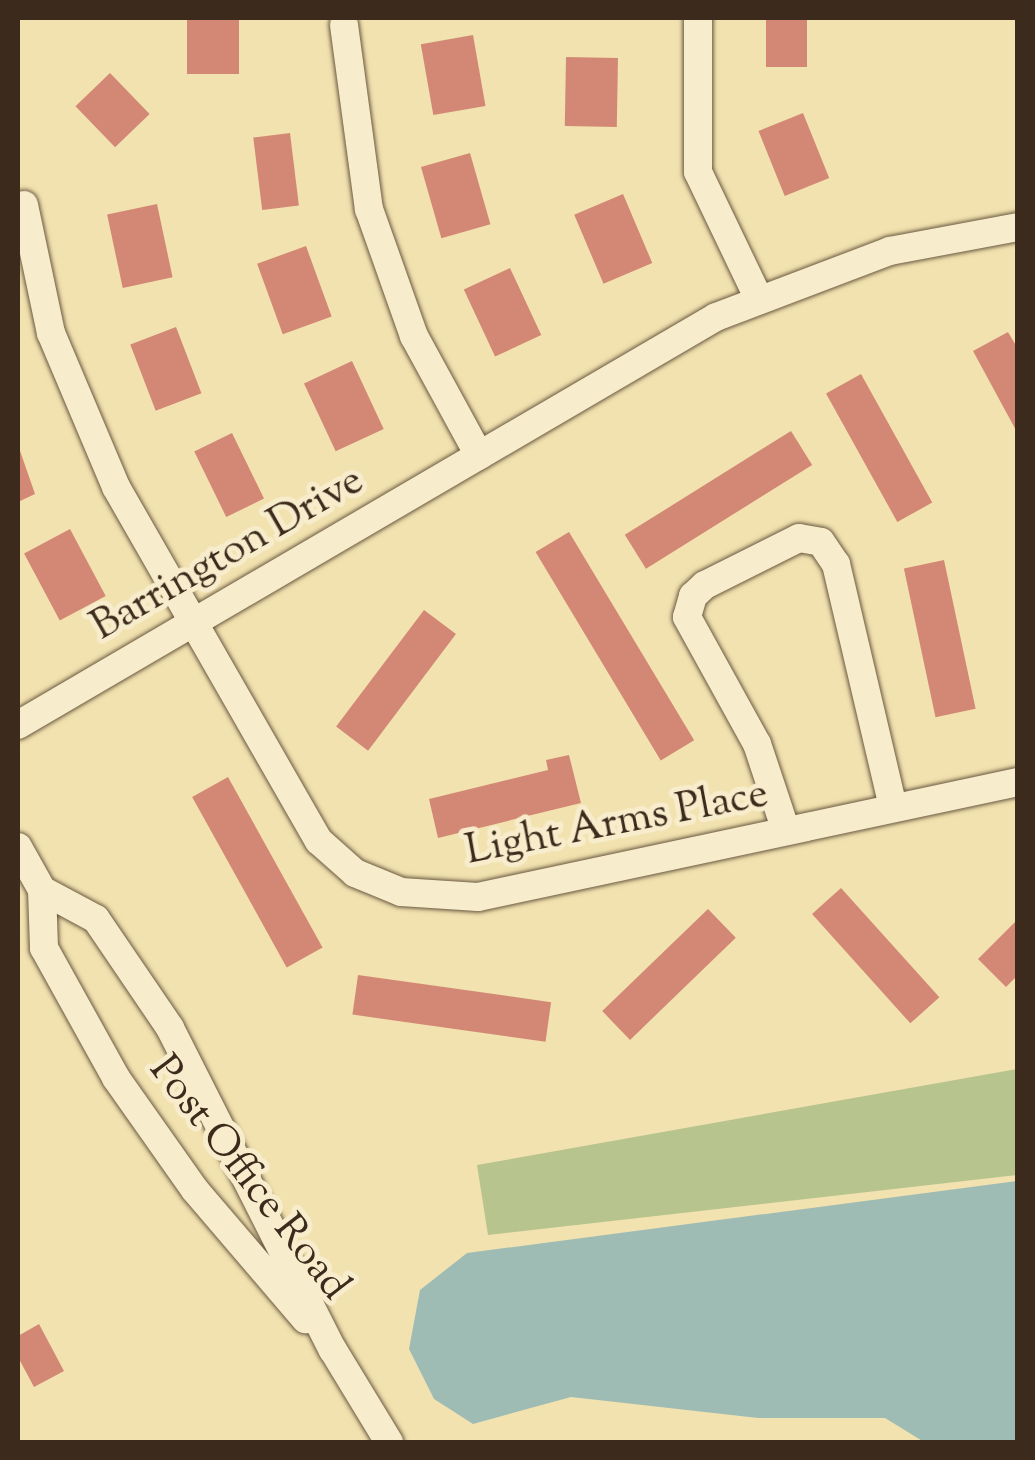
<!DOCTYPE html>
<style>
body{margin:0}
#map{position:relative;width:1035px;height:1460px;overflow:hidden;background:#f2e2af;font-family:"Sorts Mill Goudy",serif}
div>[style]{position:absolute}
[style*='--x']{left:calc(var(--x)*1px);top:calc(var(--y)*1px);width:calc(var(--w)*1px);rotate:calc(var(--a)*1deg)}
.green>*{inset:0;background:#b7c48e}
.water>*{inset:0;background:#9fbcb4}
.building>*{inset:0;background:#d38875;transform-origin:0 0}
.roads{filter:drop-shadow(0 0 2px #6a5941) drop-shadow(0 0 2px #6a5941)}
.minor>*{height:28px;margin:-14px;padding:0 14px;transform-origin:14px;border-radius:14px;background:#f7eccb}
span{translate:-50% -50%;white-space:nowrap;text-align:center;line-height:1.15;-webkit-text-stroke:10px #f7eccb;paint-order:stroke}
.street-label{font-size:42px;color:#3c2b1c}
.frame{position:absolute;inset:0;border:20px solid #3c2b1c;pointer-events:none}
</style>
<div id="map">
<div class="green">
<div style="clip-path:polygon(1017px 1069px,1017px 1175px,488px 1235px,477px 1165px)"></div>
</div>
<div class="water">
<div style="clip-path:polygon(1017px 1181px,1017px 1442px,924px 1442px,885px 1418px,758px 1418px,571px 1397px,473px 1424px,434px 1399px,409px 1349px,420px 1290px,467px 1253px)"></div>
</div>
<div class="building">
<div style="left:187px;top:18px;width:52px;height:56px"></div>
<div style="left:766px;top:18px;width:41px;height:49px"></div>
<div style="left:473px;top:35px;width:72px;height:53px;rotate:80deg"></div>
<div style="left:566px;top:57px;width:52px;height:69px;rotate:1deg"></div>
<div style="left:110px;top:73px;width:57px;height:48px;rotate:46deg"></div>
<div style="left:803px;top:113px;width:70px;height:48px;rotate:68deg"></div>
<div style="left:290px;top:133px;width:73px;height:37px;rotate:83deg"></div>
<div style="left:470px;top:153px;width:74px;height:51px;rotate:74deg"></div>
<div style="left:623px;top:194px;width:75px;height:53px;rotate:67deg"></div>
<div style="left:157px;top:204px;width:75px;height:51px;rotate:78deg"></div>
<div style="left:306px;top:246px;width:75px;height:52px;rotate:70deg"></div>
<div style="left:510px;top:268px;width:74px;height:51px;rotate:65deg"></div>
<div style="left:176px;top:327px;width:71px;height:49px;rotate:69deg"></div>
<div style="clip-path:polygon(1008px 332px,1018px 349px,1018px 434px,973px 351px)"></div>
<div style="left:352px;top:361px;width:75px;height:53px;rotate:65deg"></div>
<div style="left:861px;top:374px;width:147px;height:40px;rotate:61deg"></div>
<div style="left:791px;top:431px;width:40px;height:196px;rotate:58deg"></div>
<div style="left:232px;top:433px;width:73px;height:42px;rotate:64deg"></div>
<div style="clip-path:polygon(18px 445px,35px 494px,18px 502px)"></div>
<div style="left:70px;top:529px;width:76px;height:52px;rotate:62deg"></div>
<div style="left:569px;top:532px;width:243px;height:39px;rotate:59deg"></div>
<div style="left:944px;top:560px;width:152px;height:41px;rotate:78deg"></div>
<div style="left:424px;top:610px;width:40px;height:146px;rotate:37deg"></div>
<div style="clip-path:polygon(569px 755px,581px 803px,438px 838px,429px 799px,548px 770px,546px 760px)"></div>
<div style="left:228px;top:777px;width:195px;height:41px;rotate:61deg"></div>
<div style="left:841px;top:888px;width:147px;height:39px;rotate:48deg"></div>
<div style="left:708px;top:909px;width:40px;height:147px;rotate:46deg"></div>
<div style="clip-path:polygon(1018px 919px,1018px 975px,1006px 987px,978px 959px)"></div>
<div style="left:358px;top:975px;width:195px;height:40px;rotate:8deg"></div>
<div style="clip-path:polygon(39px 1324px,64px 1371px,34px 1387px,18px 1357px,18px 1336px)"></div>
</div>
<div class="roads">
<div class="minor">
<div style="--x:698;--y:18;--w:154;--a:90"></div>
<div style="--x:698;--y:172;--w:139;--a:64.4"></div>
<div style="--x:344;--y:25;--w:186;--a:82.3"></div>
<div style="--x:369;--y:209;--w:135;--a:70.5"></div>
<div style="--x:414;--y:336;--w:136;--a:61.4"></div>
<div style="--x:24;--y:205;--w:131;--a:78.1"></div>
<div style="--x:51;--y:333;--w:167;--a:67.1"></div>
<div style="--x:116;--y:487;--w:408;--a:60.2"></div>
<div style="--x:319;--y:841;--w:48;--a:41.6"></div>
<div style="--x:355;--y:873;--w:50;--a:22.4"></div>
<div style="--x:401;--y:892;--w:77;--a:3.7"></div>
<div style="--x:478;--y:897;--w:552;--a:-12.02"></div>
<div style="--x:18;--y:725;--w:808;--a:-30.31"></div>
<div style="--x:716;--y:317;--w:186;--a:-20.8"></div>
<div style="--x:890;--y:251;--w:130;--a:-10.6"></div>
<div style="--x:786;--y:831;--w:92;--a:-108.4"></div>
<div style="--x:757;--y:744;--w:145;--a:-118.9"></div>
<div style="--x:687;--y:617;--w:22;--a:-74"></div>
<div style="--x:693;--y:596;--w:16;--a:-43"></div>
<div style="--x:705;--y:585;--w:105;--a:-26.6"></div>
<div style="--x:799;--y:538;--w:22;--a:10"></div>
<div style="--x:821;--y:542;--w:27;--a:56"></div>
<div style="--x:836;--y:564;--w:250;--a:76.8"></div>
<div style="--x:18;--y:847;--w:49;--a:60.8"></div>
<div style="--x:42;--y:890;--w:58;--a:88"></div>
<div style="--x:44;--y:948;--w:149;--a:61"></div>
<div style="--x:116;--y:1078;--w:137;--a:54.8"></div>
<div style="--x:195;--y:1190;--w:170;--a:49.5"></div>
<div style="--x:42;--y:890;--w:61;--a:28.2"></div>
<div style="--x:96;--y:919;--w:132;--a:55.8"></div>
<div style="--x:170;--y:1028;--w:361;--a:63.2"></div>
<div style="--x:333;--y:1350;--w:108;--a:58.7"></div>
</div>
</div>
<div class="street-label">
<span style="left:228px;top:555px;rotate:-30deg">Barrington Drive</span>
<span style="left:617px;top:824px;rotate:-11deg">Light Arms Place</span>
<span style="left:248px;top:1179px;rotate:52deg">Post Office Road</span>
</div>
<div class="frame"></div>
</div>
